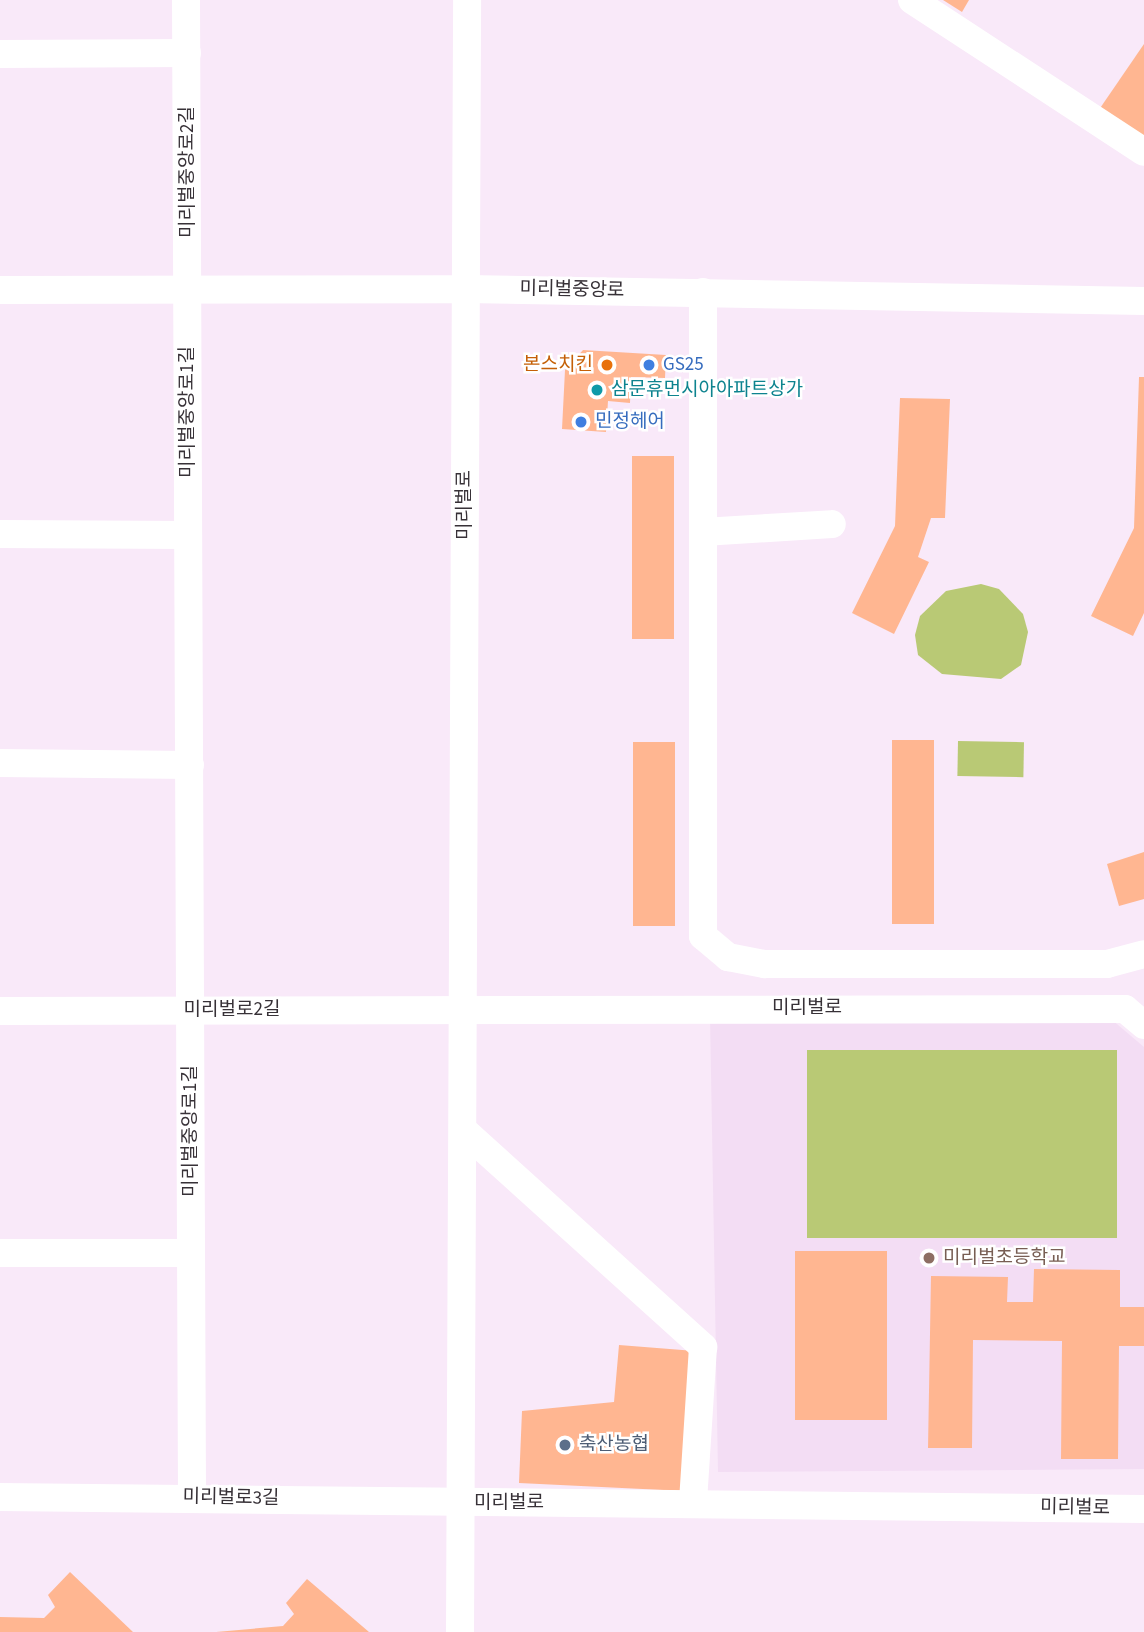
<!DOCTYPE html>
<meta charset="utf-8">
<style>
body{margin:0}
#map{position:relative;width:1144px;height:1632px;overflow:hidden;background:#f9e9f9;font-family:"Source Sans 3","Noto Sans KR",sans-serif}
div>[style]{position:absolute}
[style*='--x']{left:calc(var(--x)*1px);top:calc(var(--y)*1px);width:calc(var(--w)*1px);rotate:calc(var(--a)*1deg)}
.built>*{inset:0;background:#f3ddf4}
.green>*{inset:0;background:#b9c975;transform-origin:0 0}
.building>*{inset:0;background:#ffb691;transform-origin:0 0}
.minor>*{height:28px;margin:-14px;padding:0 14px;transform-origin:14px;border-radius:14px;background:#fff}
.dots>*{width:19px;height:19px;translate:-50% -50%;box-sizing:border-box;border:4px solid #fff;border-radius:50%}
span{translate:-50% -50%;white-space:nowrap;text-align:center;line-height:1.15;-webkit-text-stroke:5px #fff;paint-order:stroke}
.street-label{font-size:19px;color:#373137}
.food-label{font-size:19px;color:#c56008}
.right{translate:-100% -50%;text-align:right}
.shop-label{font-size:19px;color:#366cbe}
.left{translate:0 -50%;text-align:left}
.culture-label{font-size:19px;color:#0d838f}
.education-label{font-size:19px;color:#785e54}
.service-label{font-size:19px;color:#4e5e75}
</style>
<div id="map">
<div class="built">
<div style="clip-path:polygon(1091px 1002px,1144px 1047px,1144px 1469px,718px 1472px,710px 1016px)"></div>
</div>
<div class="green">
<div style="clip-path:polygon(981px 584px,999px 589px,1023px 614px,1028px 632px,1021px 665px,1001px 679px,942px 674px,918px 655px,915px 635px,920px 616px,946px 591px)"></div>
<div style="left:958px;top:741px;width:66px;height:35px;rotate:1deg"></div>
<div style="left:1117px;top:1050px;width:188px;height:310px;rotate:90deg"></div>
</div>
<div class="building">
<div style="clip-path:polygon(943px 0,969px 0,962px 12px)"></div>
<div style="clip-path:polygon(1144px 44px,1144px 146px,1094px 117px)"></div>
<div style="clip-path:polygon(583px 350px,666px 355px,665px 378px,631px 377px,630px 403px,608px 401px,606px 432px,562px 429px,565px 370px)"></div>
<div style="clip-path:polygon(1139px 377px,1144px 377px,1144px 613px,1133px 636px,1091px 616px,1134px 528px)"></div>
<div style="clip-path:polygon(900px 398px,950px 399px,945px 518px,931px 518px,918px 557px,929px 562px,894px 634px,852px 613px,895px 526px)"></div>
<div style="left:632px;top:456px;width:42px;height:183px"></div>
<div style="left:892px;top:740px;width:42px;height:184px"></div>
<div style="left:633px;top:742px;width:42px;height:184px"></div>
<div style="clip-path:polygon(1144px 852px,1144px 899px,1119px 906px,1107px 864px)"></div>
<div style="left:795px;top:1251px;width:92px;height:169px"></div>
<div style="clip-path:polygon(1034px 1269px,1120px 1270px,1120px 1307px,1144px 1307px,1144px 1346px,1119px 1346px,1118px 1459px,1061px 1459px,1062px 1341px,973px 1340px,972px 1448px,928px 1448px,931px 1276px,1008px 1277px,1007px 1302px,1033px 1302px)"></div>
<div style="clip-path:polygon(619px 1345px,695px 1351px,684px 1491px,519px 1483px,522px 1411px,614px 1402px)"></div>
<div style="clip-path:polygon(70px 1572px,133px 1632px,0 1632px,0 1617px,44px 1618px,55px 1607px,48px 1595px)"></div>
<div style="clip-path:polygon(307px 1579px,369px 1632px,216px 1632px,283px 1626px,294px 1614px,286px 1603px)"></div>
</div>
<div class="minor">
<div style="--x:186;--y:0;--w:1497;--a:89.77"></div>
<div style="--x:912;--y:0;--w:277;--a:33.2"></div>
<div style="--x:0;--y:54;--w:187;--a:-0.3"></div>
<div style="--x:0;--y:290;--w:466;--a:-0.1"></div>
<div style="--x:466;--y:289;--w:678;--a:1.01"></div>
<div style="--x:703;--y:292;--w:644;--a:90"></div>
<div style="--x:703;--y:936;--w:33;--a:40"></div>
<div style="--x:728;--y:957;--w:38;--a:11"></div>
<div style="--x:765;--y:964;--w:342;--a:0"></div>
<div style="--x:1107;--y:964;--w:38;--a:-15"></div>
<div style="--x:703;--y:532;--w:129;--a:-3.5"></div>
<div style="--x:0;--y:534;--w:187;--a:0.3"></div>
<div style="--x:0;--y:763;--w:190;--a:0.6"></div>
<div style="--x:0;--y:1011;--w:1125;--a:-0.1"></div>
<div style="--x:1125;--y:1009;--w:25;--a:40"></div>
<div style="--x:463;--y:1130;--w:324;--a:42.1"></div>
<div style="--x:703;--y:1347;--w:155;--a:93.7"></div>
<div style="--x:0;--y:1253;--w:191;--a:0"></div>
<div style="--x:0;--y:1497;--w:1144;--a:0.6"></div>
<div style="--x:460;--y:1632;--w:1632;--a:-89.75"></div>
</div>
<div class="dots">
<div style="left:607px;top:365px;background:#e8710a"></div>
<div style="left:649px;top:365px;background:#3f7fe0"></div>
<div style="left:597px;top:390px;background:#0f9aa8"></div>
<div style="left:581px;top:422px;background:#3f7fe0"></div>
<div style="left:929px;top:1258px;background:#8d6e63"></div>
<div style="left:565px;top:1445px;background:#5c6f8a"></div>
</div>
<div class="street-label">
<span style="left:188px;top:172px;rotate:-90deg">미리벌중앙로2길</span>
<span style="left:572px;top:290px;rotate:1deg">미리벌중앙로</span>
<span style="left:188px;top:412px;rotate:-90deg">미리벌중앙로1길</span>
<span style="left:465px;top:505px;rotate:-90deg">미리벌로</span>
<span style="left:807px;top:1008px">미리벌로</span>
<span style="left:232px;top:1010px">미리벌로2길</span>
<span style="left:191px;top:1131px;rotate:-90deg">미리벌중앙로1길</span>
<span style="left:231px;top:1498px;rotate:1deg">미리벌로3길</span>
<span style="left:509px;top:1503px">미리벌로</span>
<span style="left:1075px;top:1508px;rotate:1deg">미리벌로</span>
</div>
<div class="food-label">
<span class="right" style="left:593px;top:365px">본스치킨</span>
</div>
<div class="shop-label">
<span class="left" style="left:663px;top:365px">GS25</span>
<span class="left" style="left:595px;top:422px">민정헤어</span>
</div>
<div class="culture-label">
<span class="left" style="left:611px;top:390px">삼문휴먼시아아파트상가</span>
</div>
<div class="education-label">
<span class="left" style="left:943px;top:1258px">미리벌초등학교</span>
</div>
<div class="service-label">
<span class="left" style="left:579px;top:1445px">축산농협</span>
</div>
</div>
